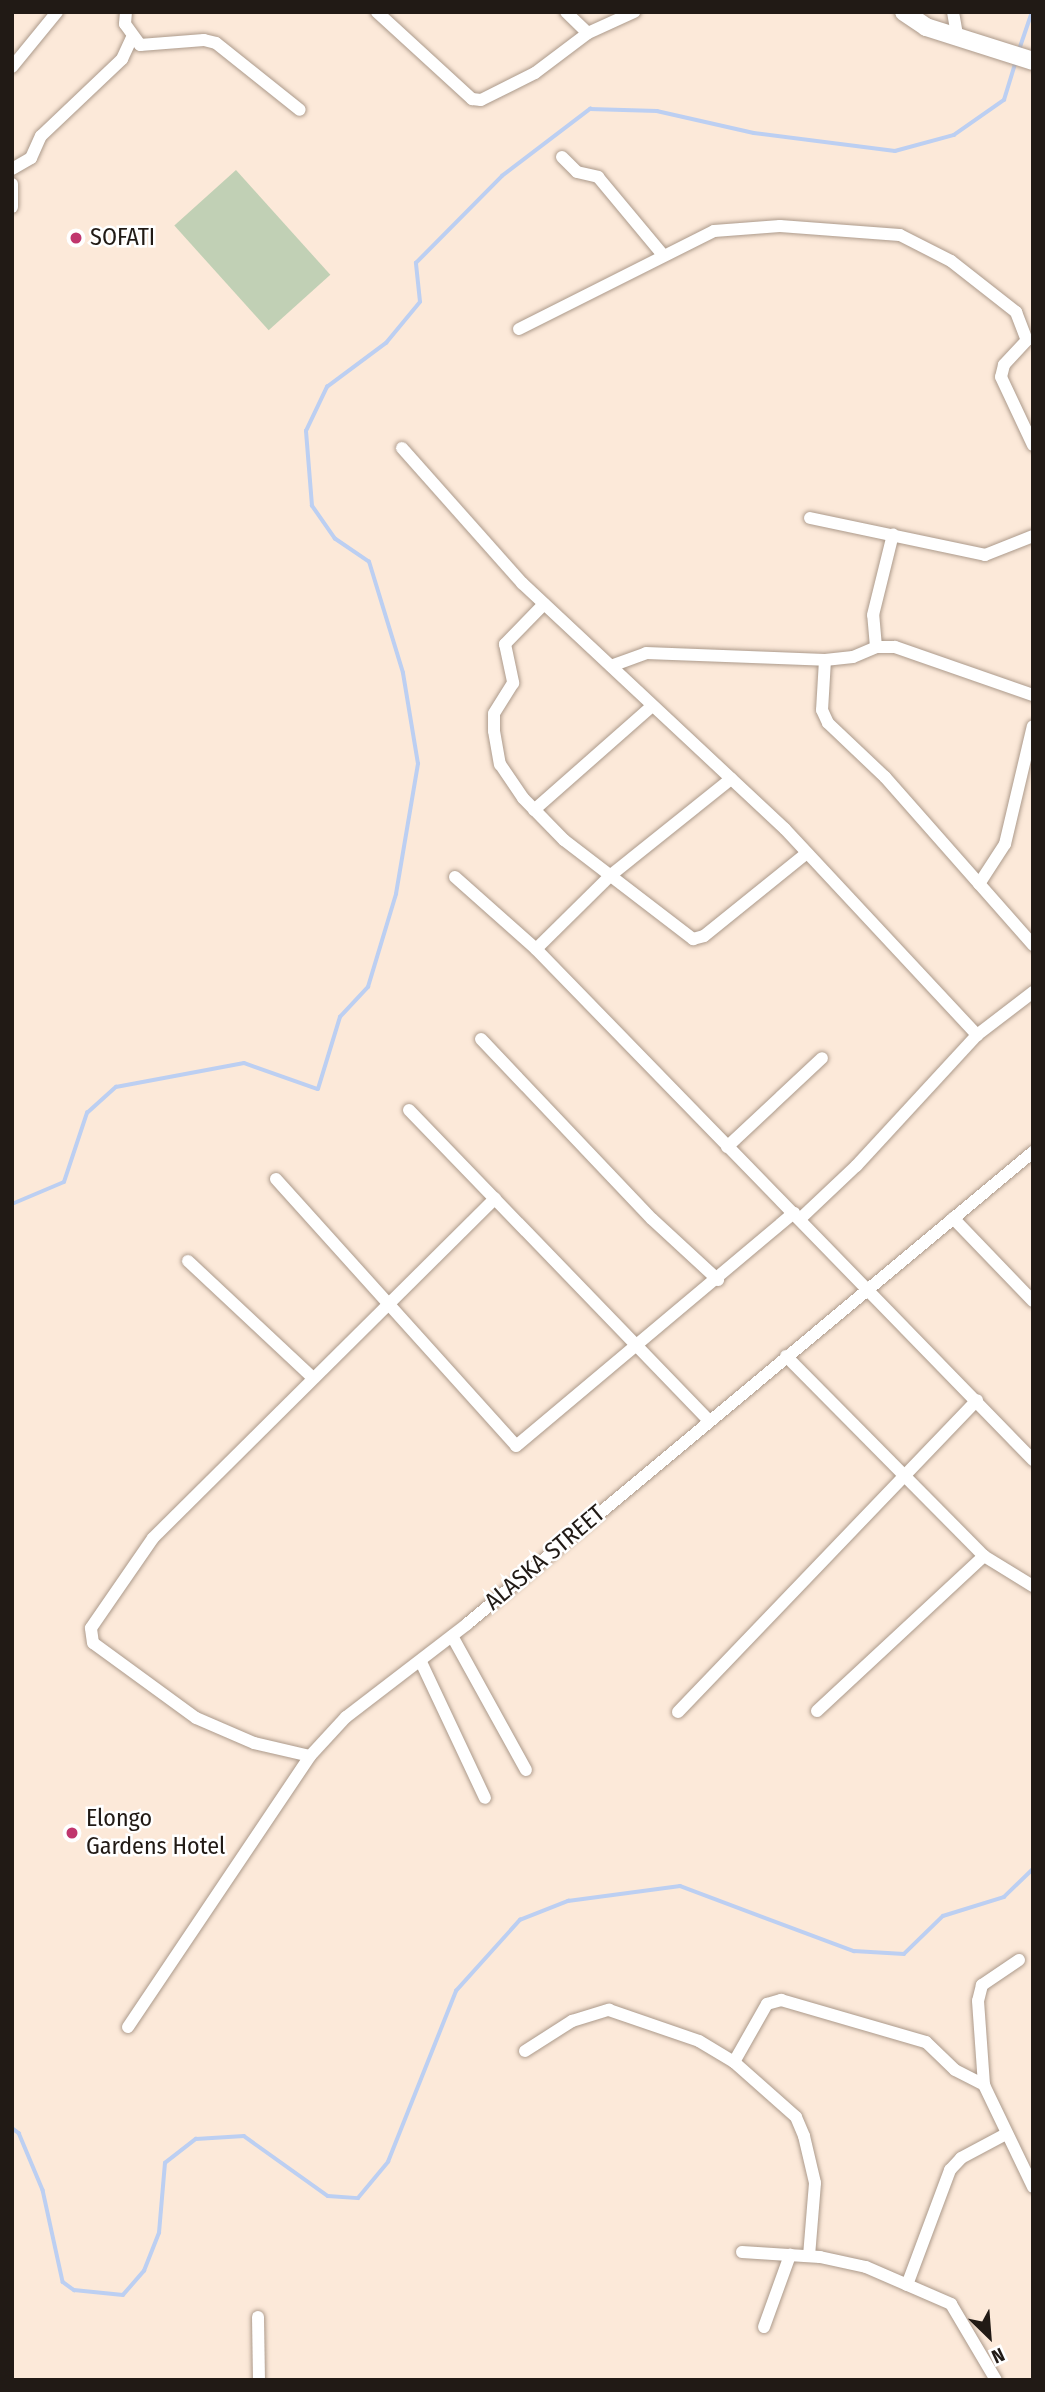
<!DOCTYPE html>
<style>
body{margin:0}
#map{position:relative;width:1045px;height:2392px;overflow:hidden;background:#fce9d9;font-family:"Fira Sans Condensed",sans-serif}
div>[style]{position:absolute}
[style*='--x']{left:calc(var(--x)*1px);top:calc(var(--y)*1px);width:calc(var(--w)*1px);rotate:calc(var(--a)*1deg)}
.green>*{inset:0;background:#c1d0b5;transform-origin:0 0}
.stream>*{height:3.5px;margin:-1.75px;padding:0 1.75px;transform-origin:1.75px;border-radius:1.75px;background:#bccff2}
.roads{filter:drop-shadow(0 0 2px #ac9a8b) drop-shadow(0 0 2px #ac9a8b)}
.minor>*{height:12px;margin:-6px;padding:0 6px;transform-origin:6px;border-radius:6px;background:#fff}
.highway>*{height:18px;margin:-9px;padding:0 9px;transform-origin:9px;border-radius:9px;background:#fff}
.dots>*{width:19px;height:19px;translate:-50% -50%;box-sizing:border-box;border:4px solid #fff;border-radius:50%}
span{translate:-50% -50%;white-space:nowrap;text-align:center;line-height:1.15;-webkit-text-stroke:5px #fff;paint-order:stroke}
.poi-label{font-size:24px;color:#211a15}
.left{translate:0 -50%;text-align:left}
.street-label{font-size:24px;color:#211a15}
.frame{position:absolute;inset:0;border:14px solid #211a15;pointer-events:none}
.north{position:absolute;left:954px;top:2301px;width:70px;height:70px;-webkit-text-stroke:5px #fff;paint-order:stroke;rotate:155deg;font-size:19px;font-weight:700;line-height:28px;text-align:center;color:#211a15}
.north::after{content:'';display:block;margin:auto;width:24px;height:32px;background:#211a15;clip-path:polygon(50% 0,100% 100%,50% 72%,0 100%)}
</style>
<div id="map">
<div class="green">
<div style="left:236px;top:170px;width:141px;height:83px;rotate:48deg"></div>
</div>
<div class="stream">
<div style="--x:1019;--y:50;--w:40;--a:-71.1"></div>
<div style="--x:12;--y:1204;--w:56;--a:-22.9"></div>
<div style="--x:64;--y:1182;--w:73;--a:-71.6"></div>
<div style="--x:87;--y:1113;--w:39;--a:-42"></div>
<div style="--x:116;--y:1087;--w:130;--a:-10.6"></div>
<div style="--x:244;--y:1063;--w:78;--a:19.4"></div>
<div style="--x:318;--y:1089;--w:75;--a:-73"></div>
<div style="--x:340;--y:1017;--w:41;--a:-47"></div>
<div style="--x:368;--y:987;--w:97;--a:-73.2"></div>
<div style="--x:396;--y:894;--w:132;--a:-80.4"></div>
<div style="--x:418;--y:764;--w:92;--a:-99.4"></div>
<div style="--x:403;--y:673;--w:116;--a:-107"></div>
<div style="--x:369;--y:562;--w:41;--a:-145.9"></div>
<div style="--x:335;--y:539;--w:40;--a:-124.9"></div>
<div style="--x:312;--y:506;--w:75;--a:-94.6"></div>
<div style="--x:306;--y:431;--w:49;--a:-64.5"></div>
<div style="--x:327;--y:387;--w:74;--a:-36.7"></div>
<div style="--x:386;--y:343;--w:53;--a:-50.3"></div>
<div style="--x:420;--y:302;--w:39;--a:-96"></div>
<div style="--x:416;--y:263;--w:122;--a:-45.3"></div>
<div style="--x:502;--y:176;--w:111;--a:-37.3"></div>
<div style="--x:590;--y:109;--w:67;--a:1.7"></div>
<div style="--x:657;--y:111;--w:99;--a:12.8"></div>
<div style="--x:754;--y:133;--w:142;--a:7.3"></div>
<div style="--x:895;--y:151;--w:61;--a:-15.2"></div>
<div style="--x:954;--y:135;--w:61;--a:-35"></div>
<div style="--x:1004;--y:100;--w:41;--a:-72.9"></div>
<div style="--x:12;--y:2128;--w:9;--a:36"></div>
<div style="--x:19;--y:2133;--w:62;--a:67.2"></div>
<div style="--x:43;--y:2190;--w:94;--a:77.7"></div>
<div style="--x:63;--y:2282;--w:14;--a:36"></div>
<div style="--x:74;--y:2290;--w:49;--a:5.8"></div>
<div style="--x:123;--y:2295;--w:32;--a:-49"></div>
<div style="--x:144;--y:2271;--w:41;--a:-68.5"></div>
<div style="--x:159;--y:2233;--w:70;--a:-85.1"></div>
<div style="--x:165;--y:2163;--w:39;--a:-38"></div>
<div style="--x:196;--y:2139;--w:48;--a:-3.6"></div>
<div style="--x:244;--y:2136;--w:103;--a:35.5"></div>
<div style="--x:328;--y:2196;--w:30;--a:4"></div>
<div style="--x:358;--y:2198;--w:47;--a:-50.2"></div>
<div style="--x:388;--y:2162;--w:184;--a:-68.3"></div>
<div style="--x:456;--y:1991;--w:96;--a:-48"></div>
<div style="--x:520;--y:1920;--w:52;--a:-21.6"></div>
<div style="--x:568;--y:1901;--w:113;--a:-7.6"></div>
<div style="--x:680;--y:1886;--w:186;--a:20.5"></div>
<div style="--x:854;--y:1951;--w:50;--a:3.4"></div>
<div style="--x:904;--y:1954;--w:54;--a:-44.3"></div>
<div style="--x:943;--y:1916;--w:64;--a:-17.3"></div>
<div style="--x:1004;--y:1897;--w:40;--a:-44"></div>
</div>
<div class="roads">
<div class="minor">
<div style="--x:126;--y:12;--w:12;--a:95"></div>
<div style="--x:125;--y:24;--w:26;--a:54"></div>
<div style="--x:140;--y:45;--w:64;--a:-4.5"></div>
<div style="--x:204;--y:40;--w:12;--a:14"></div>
<div style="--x:216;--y:43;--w:107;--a:38.6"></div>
<div style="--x:377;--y:12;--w:129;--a:42.5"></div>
<div style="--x:472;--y:99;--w:9;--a:6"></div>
<div style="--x:481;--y:100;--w:60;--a:-26.6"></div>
<div style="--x:535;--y:73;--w:66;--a:-37"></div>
<div style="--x:566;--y:12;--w:30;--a:44"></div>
<div style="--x:588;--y:33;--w:51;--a:-24.5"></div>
<div style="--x:953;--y:12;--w:27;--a:80"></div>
<div style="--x:12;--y:67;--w:71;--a:-50.7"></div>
<div style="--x:562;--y:157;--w:21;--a:45"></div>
<div style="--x:577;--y:172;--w:22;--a:13"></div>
<div style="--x:598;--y:177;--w:102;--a:50.2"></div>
<div style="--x:12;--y:169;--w:22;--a:-30"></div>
<div style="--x:31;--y:158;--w:24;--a:-66"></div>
<div style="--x:41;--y:136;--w:112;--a:-43.5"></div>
<div style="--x:122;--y:59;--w:23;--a:-65"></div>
<div style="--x:12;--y:184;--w:23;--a:90"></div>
<div style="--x:519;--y:329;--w:218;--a:-26.7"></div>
<div style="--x:714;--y:231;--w:66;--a:-4.3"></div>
<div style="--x:780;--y:226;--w:120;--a:4.3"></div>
<div style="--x:900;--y:235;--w:57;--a:27"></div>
<div style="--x:951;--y:261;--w:83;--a:38.1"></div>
<div style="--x:1016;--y:312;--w:30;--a:69"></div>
<div style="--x:1027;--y:340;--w:34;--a:133"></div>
<div style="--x:1004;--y:365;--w:12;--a:104"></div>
<div style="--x:1001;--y:377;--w:75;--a:64.8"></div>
<div style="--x:402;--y:448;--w:181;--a:48.4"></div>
<div style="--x:522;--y:583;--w:360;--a:43.1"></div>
<div style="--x:785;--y:829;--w:282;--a:47"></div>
<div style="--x:977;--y:1035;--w:178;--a:132.7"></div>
<div style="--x:856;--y:1166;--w:77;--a:136.6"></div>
<div style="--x:810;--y:518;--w:179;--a:11.9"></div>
<div style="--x:985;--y:555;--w:52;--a:-21.6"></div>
<div style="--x:544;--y:604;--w:56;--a:134.3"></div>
<div style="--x:505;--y:644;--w:40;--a:78"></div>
<div style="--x:513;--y:683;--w:36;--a:122"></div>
<div style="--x:494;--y:714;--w:17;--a:90"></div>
<div style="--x:494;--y:731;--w:34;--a:80"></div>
<div style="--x:500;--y:764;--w:41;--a:55.9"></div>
<div style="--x:523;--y:798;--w:59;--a:45.7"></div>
<div style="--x:564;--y:840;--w:163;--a:37.5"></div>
<div style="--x:693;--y:939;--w:11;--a:-15"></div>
<div style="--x:704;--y:936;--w:132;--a:-38.9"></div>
<div style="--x:876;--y:647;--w:32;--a:-95"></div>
<div style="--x:873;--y:615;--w:83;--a:-76.1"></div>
<div style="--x:825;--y:660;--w:50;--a:93.4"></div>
<div style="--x:822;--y:710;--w:14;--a:65"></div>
<div style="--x:828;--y:723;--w:79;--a:43.5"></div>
<div style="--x:885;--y:777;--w:224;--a:48.6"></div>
<div style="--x:611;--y:666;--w:37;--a:-20"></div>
<div style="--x:646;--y:653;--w:179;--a:2.2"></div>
<div style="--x:825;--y:660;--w:28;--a:-6"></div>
<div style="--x:853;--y:657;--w:25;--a:-23"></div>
<div style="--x:876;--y:647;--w:19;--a:0"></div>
<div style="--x:895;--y:647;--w:146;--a:19.2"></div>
<div style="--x:534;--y:810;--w:157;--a:-41.4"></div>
<div style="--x:455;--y:877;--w:108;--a:41.6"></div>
<div style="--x:536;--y:949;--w:713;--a:45.8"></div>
<div style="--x:979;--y:884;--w:48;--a:-57"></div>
<div style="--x:1005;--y:844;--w:121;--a:-76.7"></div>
<div style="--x:536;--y:949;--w:105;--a:-44.6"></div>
<div style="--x:611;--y:875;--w:154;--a:-38.7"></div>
<div style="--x:977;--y:1035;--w:71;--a:-37.5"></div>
<div style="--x:481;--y:1039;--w:248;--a:46.5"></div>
<div style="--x:652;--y:1219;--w:90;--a:42.7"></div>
<div style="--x:409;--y:1110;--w:432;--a:46"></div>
<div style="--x:727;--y:1147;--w:130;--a:-43.1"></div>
<div style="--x:276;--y:1179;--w:359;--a:48"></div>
<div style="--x:516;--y:1446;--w:363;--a:-40"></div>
<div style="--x:953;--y:1218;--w:115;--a:46.1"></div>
<div style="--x:188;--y:1261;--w:168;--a:43.1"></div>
<div style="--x:786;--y:1356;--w:281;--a:45.3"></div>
<div style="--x:984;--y:1556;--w:57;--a:31.5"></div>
<div style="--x:452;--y:1636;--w:153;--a:61.1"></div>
<div style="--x:421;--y:1662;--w:150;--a:64.8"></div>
<div style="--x:817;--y:1711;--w:228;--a:-42.9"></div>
<div style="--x:678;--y:1712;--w:432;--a:-46.2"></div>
<div style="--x:310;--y:1756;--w:57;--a:-166.9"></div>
<div style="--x:254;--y:1743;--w:63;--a:-156.7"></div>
<div style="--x:196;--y:1718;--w:127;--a:-143.9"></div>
<div style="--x:93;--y:1643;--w:15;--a:-98"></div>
<div style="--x:91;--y:1628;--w:109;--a:-55.4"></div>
<div style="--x:153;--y:1538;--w:482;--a:-44.8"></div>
<div style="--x:1019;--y:1960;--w:45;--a:146"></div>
<div style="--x:982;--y:1985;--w:16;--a:104"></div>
<div style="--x:978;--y:2001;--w:84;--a:85.9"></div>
<div style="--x:984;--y:2085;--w:113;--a:64.3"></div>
<div style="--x:128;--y:2027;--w:326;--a:-56.1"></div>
<div style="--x:310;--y:1756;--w:53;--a:-47.3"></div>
<div style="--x:346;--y:1717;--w:153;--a:-37.5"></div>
<div style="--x:467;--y:1624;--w:737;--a:-39.83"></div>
<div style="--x:525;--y:2051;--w:56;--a:-32.6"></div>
<div style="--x:572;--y:2021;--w:39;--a:-17"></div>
<div style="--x:609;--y:2010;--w:95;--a:19"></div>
<div style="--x:699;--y:2041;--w:41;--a:31"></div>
<div style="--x:734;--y:2062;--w:83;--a:41.6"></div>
<div style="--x:796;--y:2117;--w:21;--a:67"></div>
<div style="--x:804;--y:2136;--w:48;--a:76.8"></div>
<div style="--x:815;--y:2183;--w:73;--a:94.7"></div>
<div style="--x:734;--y:2062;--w:67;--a:-60.4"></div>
<div style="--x:767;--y:2004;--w:15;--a:-16"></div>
<div style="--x:781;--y:2000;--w:151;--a:16.2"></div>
<div style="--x:926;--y:2042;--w:40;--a:44"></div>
<div style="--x:955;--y:2070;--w:33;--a:27"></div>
<div style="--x:742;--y:2252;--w:78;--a:3.7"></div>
<div style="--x:820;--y:2257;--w:47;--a:12.3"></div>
<div style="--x:866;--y:2267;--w:93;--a:23.5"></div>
<div style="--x:951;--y:2304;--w:88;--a:59.4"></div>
<div style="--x:907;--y:2285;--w:123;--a:-69.5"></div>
<div style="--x:950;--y:2170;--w:16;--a:-47"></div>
<div style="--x:961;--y:2158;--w:51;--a:-28.1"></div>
<div style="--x:258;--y:2317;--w:63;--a:89.1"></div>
<div style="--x:764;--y:2327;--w:77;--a:-70.1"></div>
</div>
<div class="highway">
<div style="--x:904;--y:12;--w:27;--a:34"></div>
<div style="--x:926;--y:27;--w:112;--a:17.6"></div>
</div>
</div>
<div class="dots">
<div style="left:76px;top:238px;background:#c0356d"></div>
<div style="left:72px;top:1833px;background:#c0356d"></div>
</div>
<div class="poi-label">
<span class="left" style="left:90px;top:238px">SOFATI</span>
<span class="left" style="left:86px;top:1833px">Elongo<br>Gardens Hotel</span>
</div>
<div class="street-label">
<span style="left:545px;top:1558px;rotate:-40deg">ALASKA STREET</span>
</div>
<div class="frame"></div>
<div class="north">N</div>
</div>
